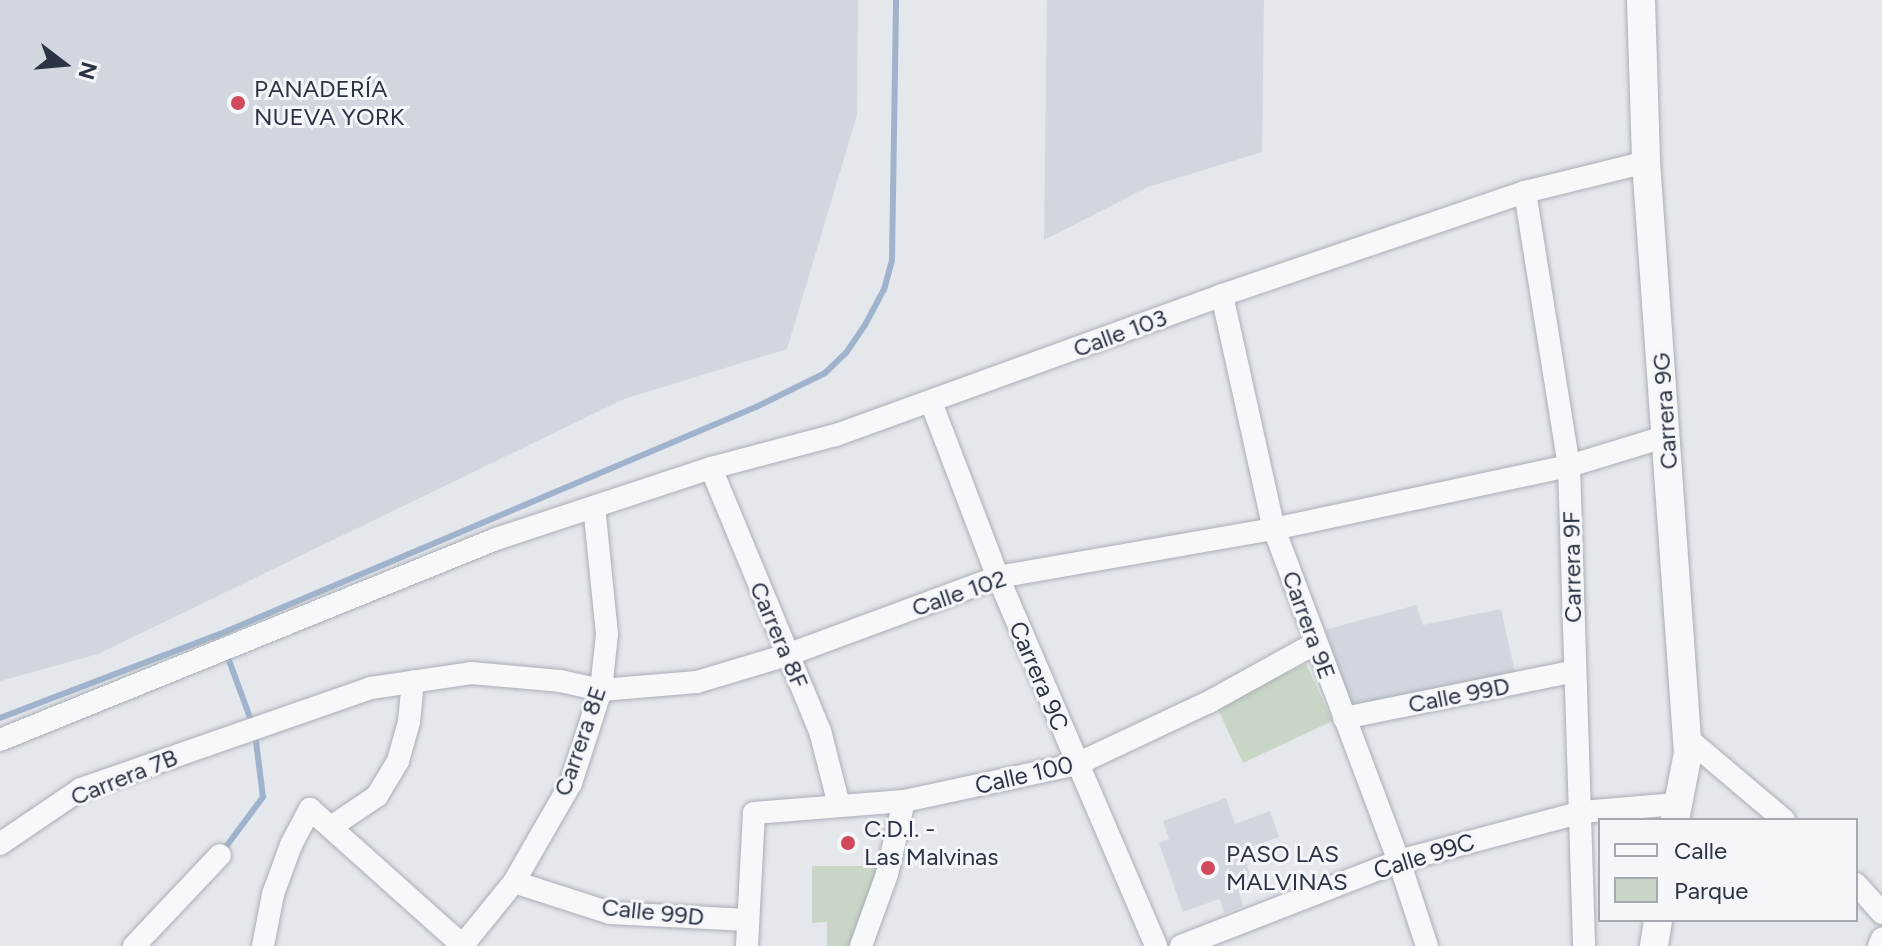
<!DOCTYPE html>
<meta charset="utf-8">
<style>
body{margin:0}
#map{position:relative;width:1882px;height:946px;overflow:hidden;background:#e4e7ec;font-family:Figtree,sans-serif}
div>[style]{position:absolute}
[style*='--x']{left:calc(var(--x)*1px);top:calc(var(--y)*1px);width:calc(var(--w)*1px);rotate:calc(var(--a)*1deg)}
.built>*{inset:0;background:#d2d6de}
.green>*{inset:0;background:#c9d6c5;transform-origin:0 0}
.stream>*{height:6px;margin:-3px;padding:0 3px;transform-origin:3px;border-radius:3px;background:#9fb4cc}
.roads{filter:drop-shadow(0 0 2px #a9aeb7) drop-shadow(0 0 2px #a9aeb7)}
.minor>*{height:22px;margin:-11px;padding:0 11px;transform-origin:11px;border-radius:11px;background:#f7f8fa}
.tertiary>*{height:28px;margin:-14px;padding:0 14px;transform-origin:14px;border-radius:14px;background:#f7f8fa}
.dots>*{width:22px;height:22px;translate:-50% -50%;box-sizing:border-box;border:4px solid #f4f6f9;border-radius:50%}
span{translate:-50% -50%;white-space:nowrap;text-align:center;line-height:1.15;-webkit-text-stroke:6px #f4f6f9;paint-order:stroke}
.poi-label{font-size:24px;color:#2b3445}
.left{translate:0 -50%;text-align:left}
.street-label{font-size:24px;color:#2b3445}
.legend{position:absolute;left:1598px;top:818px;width:260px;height:104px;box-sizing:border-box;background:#f4f6f9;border:2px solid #a4a8b1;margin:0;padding:10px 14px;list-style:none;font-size:24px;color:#2b3445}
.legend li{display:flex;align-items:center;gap:16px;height:40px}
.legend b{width:40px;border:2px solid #a4a8b1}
.north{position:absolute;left:24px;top:24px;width:80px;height:80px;-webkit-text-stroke:6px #f4f6f9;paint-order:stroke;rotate:106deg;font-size:22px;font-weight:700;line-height:32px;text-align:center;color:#2b3445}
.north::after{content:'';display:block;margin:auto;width:28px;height:36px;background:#2b3445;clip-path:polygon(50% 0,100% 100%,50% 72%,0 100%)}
</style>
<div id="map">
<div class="built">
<div style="clip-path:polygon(0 0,858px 0,857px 115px,787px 349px,624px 399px,98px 654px,0 681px)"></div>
<div style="clip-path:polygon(1047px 0,1264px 0,1262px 152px,1148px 187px,1044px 240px)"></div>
<div style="clip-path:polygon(1416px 605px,1423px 625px,1501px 609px,1516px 678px,1353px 708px,1325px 630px)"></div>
<div style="clip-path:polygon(1226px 798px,1235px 824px,1270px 811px,1279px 837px,1242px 850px,1254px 887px,1239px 892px,1243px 906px,1225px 913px,1219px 899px,1183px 912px,1159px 843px,1169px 839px,1163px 821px)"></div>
</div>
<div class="green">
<div style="left:1306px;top:664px;width:63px;height:99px;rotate:65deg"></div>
<div style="clip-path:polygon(812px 866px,881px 866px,855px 946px,827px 946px,827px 922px,812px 923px)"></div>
</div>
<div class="stream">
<div style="--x:227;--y:655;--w:72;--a:69.8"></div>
<div style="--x:0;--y:718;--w:235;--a:-20.9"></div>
<div style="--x:220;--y:634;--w:582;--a:-22.95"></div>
<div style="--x:756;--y:407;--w:77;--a:-26.2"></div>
<div style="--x:825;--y:373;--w:29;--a:-44"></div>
<div style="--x:846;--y:353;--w:34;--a:-56"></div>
<div style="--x:865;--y:325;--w:40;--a:-62"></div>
<div style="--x:884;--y:290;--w:31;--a:-75"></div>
<div style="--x:892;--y:260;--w:260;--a:-89.1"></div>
<div style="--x:222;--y:852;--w:69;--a:-53.3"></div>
<div style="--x:263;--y:797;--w:64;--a:-97.2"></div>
</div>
<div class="roads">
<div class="minor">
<div style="--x:1525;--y:192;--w:278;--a:80.9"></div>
<div style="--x:1569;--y:466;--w:480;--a:88.2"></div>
<div style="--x:1222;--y:295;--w:240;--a:77.5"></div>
<div style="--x:1274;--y:529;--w:355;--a:69.4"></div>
<div style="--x:1399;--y:861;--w:89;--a:71.8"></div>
<div style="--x:931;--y:402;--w:187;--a:69.1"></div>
<div style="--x:998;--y:577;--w:401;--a:66.8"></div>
<div style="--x:711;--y:468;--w:285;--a:67.5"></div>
<div style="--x:820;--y:731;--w:76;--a:75.6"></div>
<div style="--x:1344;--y:718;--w:235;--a:-11.5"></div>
<div style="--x:1687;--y:738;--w:127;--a:40.2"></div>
<div style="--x:0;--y:740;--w:535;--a:-22.06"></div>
<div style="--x:496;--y:539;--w:226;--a:-18.3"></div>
<div style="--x:711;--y:468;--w:129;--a:-14.8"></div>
<div style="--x:836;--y:435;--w:411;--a:-19.9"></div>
<div style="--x:1222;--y:295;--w:320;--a:-18.8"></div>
<div style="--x:1525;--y:192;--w:125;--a:-13.9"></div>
<div style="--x:331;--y:827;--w:55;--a:-34"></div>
<div style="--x:377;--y:796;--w:41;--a:-59"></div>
<div style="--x:398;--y:761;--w:41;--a:-74.2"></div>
<div style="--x:409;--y:722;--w:41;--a:-84.4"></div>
<div style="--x:0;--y:844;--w:98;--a:-34.2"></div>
<div style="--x:81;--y:789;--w:307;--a:-19.2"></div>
<div style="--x:371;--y:688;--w:101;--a:-8.5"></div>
<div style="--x:471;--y:673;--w:89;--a:5.1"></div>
<div style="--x:560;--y:681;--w:42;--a:12.4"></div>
<div style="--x:601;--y:690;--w:96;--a:-4.8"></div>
<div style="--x:697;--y:682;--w:94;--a:-16.7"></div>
<div style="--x:787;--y:655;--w:225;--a:-20.3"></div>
<div style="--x:998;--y:577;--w:280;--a:-9.9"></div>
<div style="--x:1274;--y:529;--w:302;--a:-12.1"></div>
<div style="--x:1569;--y:466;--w:102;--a:-17"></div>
<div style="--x:514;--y:882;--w:101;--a:17.9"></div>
<div style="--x:610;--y:913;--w:138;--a:2.9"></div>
<div style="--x:1856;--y:884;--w:39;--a:48"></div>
<div style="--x:134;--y:946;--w:125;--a:-46.6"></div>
<div style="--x:263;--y:946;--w:53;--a:-79.1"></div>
<div style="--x:273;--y:894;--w:52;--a:-69.8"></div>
<div style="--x:291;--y:845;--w:41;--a:-62.2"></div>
<div style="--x:310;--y:809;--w:204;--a:41.8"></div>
<div style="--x:462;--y:946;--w:82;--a:-50.9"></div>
<div style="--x:514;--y:882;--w:114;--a:-60.1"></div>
<div style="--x:571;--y:783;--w:98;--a:-72.1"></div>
<div style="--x:601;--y:690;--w:56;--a:-83.9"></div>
<div style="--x:607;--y:634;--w:128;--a:-95.8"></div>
<div style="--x:747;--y:946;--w:133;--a:-87"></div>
<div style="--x:754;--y:813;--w:150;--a:-4.6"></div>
<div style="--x:904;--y:801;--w:177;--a:-12.1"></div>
<div style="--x:1077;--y:764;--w:146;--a:-25.2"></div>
<div style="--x:1209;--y:702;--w:120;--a:-28.9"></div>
<div style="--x:861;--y:946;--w:77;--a:-70.1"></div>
<div style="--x:887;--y:874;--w:75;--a:-76.9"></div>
<div style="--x:1181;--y:946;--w:234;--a:-21.3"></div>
<div style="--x:1399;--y:861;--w:189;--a:-15"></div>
<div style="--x:1582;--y:812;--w:95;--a:-4.8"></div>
<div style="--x:1879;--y:946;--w:8;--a:-67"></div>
</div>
<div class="tertiary">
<div style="--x:1641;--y:0;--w:162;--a:88.2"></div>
<div style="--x:1646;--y:162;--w:592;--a:85.94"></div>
<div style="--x:1688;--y:753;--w:68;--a:101"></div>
<div style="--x:1654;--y:946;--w:26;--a:-81"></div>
</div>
</div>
<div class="dots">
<div style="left:238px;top:103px;background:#d1495b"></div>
<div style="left:848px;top:843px;background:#d1495b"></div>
<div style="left:1208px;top:868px;background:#d1495b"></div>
</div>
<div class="poi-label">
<span class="left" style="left:254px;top:103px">PANADERÍA<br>NUEVA YORK</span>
<span class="left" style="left:864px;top:843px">C.D.I. -<br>Las Malvinas</span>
<span class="left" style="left:1226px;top:868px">PASO LAS<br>MALVINAS</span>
</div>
<div class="street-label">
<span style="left:1120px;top:333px;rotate:-20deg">Calle 103</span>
<span style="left:1665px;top:411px;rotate:-94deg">Carrera 9G</span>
<span style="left:1572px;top:567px;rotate:-91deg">Carrera 9F</span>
<span style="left:959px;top:593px;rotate:-19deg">Calle 102</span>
<span style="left:1309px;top:625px;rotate:70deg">Carrera 9E</span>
<span style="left:779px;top:635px;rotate:67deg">Carrera 8F</span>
<span style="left:1039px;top:676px;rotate:67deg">Carrera 9C</span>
<span style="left:1459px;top:695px;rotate:-11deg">Calle 99D</span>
<span style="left:580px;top:741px;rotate:-71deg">Carrera 8E</span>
<span style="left:1024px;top:775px;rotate:-13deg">Calle 100</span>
<span style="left:124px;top:777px;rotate:-22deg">Carrera 7B</span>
<span style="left:1424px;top:856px;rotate:-17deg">Calle 99C</span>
<span style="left:653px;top:912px;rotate:6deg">Calle 99D</span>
</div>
<ul class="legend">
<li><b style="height:10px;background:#f7f8fa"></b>Calle</li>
<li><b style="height:22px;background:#c9d6c5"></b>Parque</li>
</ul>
<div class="north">N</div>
</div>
